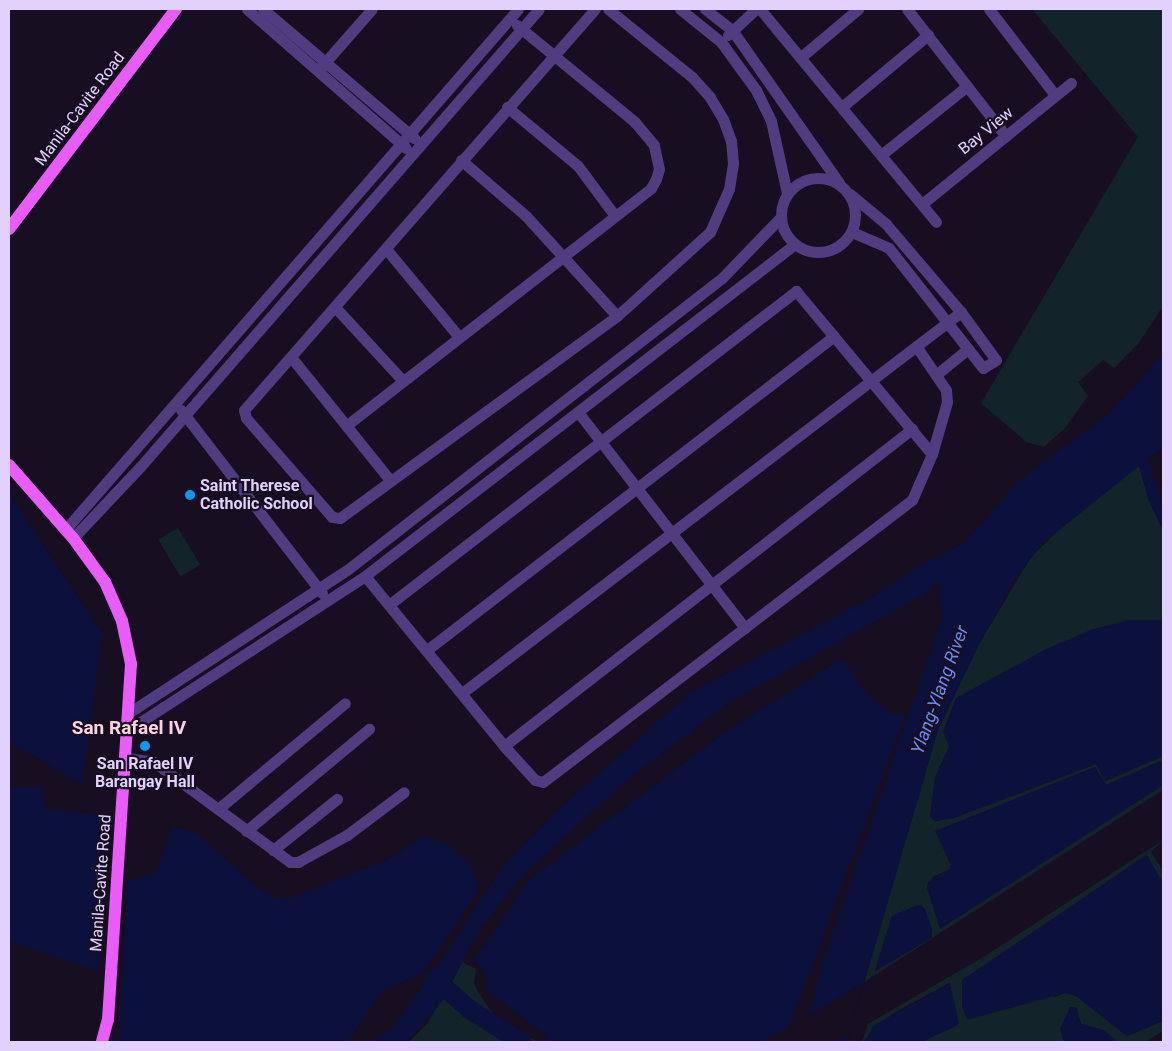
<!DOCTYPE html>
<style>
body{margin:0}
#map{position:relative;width:1172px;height:1051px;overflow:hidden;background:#170e21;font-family:Roboto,sans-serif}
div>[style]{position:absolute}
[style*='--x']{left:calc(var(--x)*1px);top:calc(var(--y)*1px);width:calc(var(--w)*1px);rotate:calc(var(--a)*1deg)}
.green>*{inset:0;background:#12242a;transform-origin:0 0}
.water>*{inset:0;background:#0c103c}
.pier>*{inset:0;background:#170e21}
.river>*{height:19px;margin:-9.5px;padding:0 9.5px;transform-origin:9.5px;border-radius:9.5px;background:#0c103c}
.minor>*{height:11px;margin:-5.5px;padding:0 5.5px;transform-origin:5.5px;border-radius:5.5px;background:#503c7e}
.minor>.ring{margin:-5.5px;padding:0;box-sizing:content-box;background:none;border:11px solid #503c7e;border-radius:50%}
.major>*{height:12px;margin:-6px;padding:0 6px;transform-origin:6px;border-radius:6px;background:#e85df7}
.dots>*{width:14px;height:14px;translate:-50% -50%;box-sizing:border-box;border:2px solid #170e21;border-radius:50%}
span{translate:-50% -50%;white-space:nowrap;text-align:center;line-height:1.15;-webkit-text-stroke:4.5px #170e21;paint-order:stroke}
.street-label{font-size:16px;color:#e2d0fd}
.poi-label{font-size:16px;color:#e2d0fd;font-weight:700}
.left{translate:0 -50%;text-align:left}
.water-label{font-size:18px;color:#648af7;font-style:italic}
.quarter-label{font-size:19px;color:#fdd2e1;font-weight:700}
.frame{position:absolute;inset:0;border:10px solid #e2d0fd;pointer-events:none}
</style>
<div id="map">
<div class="green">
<div style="clip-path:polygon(1032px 9px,1163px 9px,1163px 306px,1138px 344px,1114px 368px,1103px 360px,1078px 382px,1088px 396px,1065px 428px,1044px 447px,1026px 442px,981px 403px,1138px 137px)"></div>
<div style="clip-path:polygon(evenodd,1139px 465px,1148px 498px,1163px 531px,1163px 620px,1129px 620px,1091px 630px,993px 678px,940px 766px,935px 778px,930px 817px,935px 821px,954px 818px,1096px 764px,1106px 781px,1163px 756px,1163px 760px,1106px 785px,1095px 767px,936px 831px,951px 865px,950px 869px,932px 877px,941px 928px,1163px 785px,1163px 790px,864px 982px,938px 730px,979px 644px,1031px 557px,1072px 517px,1139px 465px,922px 905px,932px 929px,931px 938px,875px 971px,892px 916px,922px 905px)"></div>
<div style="left:178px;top:528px;width:43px;height:23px;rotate:59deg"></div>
<div style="clip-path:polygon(1163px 840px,1151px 852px,1163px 871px,1163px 883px,1146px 855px,977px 971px,1055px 997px,1065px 993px,1076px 996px,1127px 1036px,1163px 1021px,1163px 1031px,1145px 1042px,1118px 1042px,1103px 1030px,1081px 1024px,1076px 1007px,1062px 1038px,1065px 1042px,921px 1042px,956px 1026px,949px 983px,892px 1014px,862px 1042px,868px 1024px,985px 956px)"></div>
<div style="clip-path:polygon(462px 962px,476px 969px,474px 983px,478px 992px,493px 1014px,538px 1042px,409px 1042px,428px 1023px)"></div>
</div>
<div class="water">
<div style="clip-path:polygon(1163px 354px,1163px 448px,1148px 459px,1163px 508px,1163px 531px,1148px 498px,1139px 466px,1042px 544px,1013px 582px,979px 644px,938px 730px,847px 1042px,803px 1042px,822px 964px,943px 617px,938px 596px,940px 585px,936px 582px,923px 595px,728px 703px,622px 784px,524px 874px,479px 930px,443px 1000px,408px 1041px,372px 1042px,392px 1028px,443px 958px,503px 866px,562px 806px,693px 691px,870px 599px,916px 568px,964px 543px,1017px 482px,1106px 416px)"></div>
<div style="clip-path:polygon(9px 494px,102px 633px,82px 784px,9px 742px)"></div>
<div style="clip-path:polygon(1129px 620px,1163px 620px,1163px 756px,1105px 781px,1096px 764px,954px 818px,935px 821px,930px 817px,935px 778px,949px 746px,943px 731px,956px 698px,1048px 648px,1091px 630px)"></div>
<div style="clip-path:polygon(843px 658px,863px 690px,887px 712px,905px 715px,789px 1027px,761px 1042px,551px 1042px,546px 1035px,487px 990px,486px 973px,474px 960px,529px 880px,721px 735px)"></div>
<div style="clip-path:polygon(1163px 760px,1163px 785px,940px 929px,927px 888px,928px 882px,950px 869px,951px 865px,935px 831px,1095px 767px,1107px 785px)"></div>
<div style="clip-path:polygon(9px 787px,41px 787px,45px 808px,111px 817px,99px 971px,9px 941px)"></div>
<div style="clip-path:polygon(172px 827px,197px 833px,256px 887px,278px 899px,290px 898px,383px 862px,425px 836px,449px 845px,473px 869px,478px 891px,424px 971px,381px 992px,347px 1042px,119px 1042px,127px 882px,157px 872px)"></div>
<div style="clip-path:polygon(1147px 855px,1163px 883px,1163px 1021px,1127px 1036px,1076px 996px,1065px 993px,967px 1020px,962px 1006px,962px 980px)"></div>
<div style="clip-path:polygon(917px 905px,925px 909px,932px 929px,931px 938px,875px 971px,892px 916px)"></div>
<div style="clip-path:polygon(950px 983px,959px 1023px,956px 1026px,921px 1042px,865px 1042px,873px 1026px)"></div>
<div style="clip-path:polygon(1070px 1007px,1076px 1007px,1081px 1024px,1103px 1030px,1118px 1042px,1065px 1042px,1060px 1029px)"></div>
</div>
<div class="pier">
<div style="clip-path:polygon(864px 982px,849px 1035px,837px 1042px,801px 1042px,807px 1017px)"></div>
</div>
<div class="river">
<div style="--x:434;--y:978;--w:47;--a:41.5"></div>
<div style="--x:469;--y:1009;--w:62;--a:31.9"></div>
</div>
<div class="minor">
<div style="--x:247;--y:9;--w:211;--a:41.2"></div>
<div style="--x:263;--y:9;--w:199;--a:40.5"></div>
<div style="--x:595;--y:9;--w:533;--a:131.2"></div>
<div style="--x:244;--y:410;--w:8;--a:76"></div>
<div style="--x:246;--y:418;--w:131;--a:49"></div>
<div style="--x:332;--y:517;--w:8;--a:7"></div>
<div style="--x:340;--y:518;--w:343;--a:-36.1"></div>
<div style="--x:617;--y:316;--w:125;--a:-42.1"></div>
<div style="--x:710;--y:232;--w:47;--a:-66.2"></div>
<div style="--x:729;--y:189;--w:26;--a:-81"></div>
<div style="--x:733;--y:163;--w:22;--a:-95"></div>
<div style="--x:731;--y:141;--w:23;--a:-110"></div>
<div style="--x:723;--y:119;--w:26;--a:-121"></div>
<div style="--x:710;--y:97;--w:27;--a:-132"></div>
<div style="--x:692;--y:77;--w:108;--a:-141"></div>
<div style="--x:680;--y:9;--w:53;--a:38.8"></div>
<div style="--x:721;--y:42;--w:59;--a:53.9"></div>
<div style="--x:756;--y:90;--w:34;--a:64"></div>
<div style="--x:771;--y:121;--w:74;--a:77.5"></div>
<div style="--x:705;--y:9;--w:34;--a:38"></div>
<div style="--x:732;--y:30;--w:187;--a:55"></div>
<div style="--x:760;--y:9;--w:276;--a:50.4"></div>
<div style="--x:907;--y:9;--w:161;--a:52.1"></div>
<div style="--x:989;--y:9;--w:108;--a:52.5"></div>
<div style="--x:728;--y:35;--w:38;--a:-43"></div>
<div style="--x:801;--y:57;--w:75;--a:-40.1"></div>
<div style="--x:321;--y:67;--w:77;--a:-48.7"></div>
<div style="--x:843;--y:106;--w:111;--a:-39.9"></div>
<div style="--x:507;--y:107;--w:92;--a:39.7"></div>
<div style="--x:578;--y:166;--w:62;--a:53.5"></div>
<div style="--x:881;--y:155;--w:110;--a:-38.7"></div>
<div style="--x:461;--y:160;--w:86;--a:40.7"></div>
<div style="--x:526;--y:216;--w:135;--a:47.7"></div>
<div class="ring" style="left:781px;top:178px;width:63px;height:63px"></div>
<div style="--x:850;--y:194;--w:47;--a:39.8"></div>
<div style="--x:886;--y:224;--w:116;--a:49.6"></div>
<div style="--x:961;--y:312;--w:59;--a:53.9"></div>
<div style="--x:996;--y:360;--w:15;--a:148"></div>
<div style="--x:983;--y:368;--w:152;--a:-128.1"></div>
<div style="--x:889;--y:248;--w:40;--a:-156.6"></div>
<div style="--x:922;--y:204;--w:192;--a:-39.1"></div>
<div style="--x:387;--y:250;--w:113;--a:50.4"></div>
<div style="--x:335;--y:307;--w:100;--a:47.4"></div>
<div style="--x:291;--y:357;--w:158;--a:51.2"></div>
<div style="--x:937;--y:374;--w:40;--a:-39"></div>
<div style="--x:181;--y:410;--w:231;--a:52.4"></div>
<div style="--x:578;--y:412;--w:273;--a:52.3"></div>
<div style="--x:347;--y:425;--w:385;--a:-37.9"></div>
<div style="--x:651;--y:188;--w:10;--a:-61"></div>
<div style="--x:656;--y:179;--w:10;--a:-73"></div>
<div style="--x:659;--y:169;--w:25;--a:-102"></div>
<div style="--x:654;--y:145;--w:30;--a:-130"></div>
<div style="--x:635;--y:122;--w:153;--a:-140.6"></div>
<div style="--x:65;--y:530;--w:690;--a:-48.99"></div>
<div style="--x:73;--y:538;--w:98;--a:-46.7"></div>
<div style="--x:140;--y:467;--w:607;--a:-48.94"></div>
<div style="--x:365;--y:576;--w:220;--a:50.7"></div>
<div style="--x:504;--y:746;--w:46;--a:47.6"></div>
<div style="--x:535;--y:780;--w:8;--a:14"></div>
<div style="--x:543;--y:782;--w:464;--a:-37.4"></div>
<div style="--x:912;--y:500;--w:50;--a:-66.5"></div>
<div style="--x:932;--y:454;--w:54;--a:-73.9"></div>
<div style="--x:947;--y:402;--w:12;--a:-95"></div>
<div style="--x:946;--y:390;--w:53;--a:-124.3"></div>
<div style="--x:390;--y:604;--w:513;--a:-37.63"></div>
<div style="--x:796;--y:291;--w:212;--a:50.2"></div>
<div style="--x:427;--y:650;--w:514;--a:-37.65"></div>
<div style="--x:462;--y:693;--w:628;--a:-37.36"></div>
<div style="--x:130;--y:712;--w:259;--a:-33.2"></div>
<div style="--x:347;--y:570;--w:475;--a:-37.9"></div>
<div style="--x:722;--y:278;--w:83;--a:-46"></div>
<div style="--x:128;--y:730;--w:283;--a:-33"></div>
<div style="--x:365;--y:576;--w:543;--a:-37.67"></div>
<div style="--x:504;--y:746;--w:517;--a:-37.85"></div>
<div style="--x:127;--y:758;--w:27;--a:8"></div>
<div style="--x:154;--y:762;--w:169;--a:36.3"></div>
<div style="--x:290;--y:862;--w:8;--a:0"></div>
<div style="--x:298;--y:862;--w:56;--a:-28.9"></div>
<div style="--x:347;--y:835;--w:71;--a:-37"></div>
<div style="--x:218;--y:809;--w:165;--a:-39.8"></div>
<div style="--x:246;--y:831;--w:160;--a:-39.7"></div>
<div style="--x:273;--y:850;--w:82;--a:-38.6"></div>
</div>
<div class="major">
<div style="--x:9;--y:229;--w:276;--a:-52.8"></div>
<div style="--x:9;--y:465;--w:97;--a:48.8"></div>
<div style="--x:73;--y:538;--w:54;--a:54"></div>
<div style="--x:105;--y:582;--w:43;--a:66.4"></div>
<div style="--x:122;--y:621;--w:44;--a:78.2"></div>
<div style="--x:131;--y:664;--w:356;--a:93.7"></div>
<div style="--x:108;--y:1019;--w:24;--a:105"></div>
</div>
<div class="dots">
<div style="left:190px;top:495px;background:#0b98ee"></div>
<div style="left:145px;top:746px;background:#0b98ee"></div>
</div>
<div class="street-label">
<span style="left:80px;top:109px;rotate:-53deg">Manila-Cavite Road</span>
<span style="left:986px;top:131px;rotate:-39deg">Bay View</span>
<span style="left:101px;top:883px;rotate:-86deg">Manila-Cavite Road</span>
</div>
<div class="poi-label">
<span class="left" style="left:200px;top:495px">Saint Therese<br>Catholic School</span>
<span style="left:145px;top:773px">San Rafael IV<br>Barangay Hall</span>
</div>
<div class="water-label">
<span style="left:940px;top:690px;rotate:-70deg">Ylang-Ylang River</span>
</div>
<div class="quarter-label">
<span style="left:129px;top:728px">San Rafael IV</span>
</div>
<div class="frame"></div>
</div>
